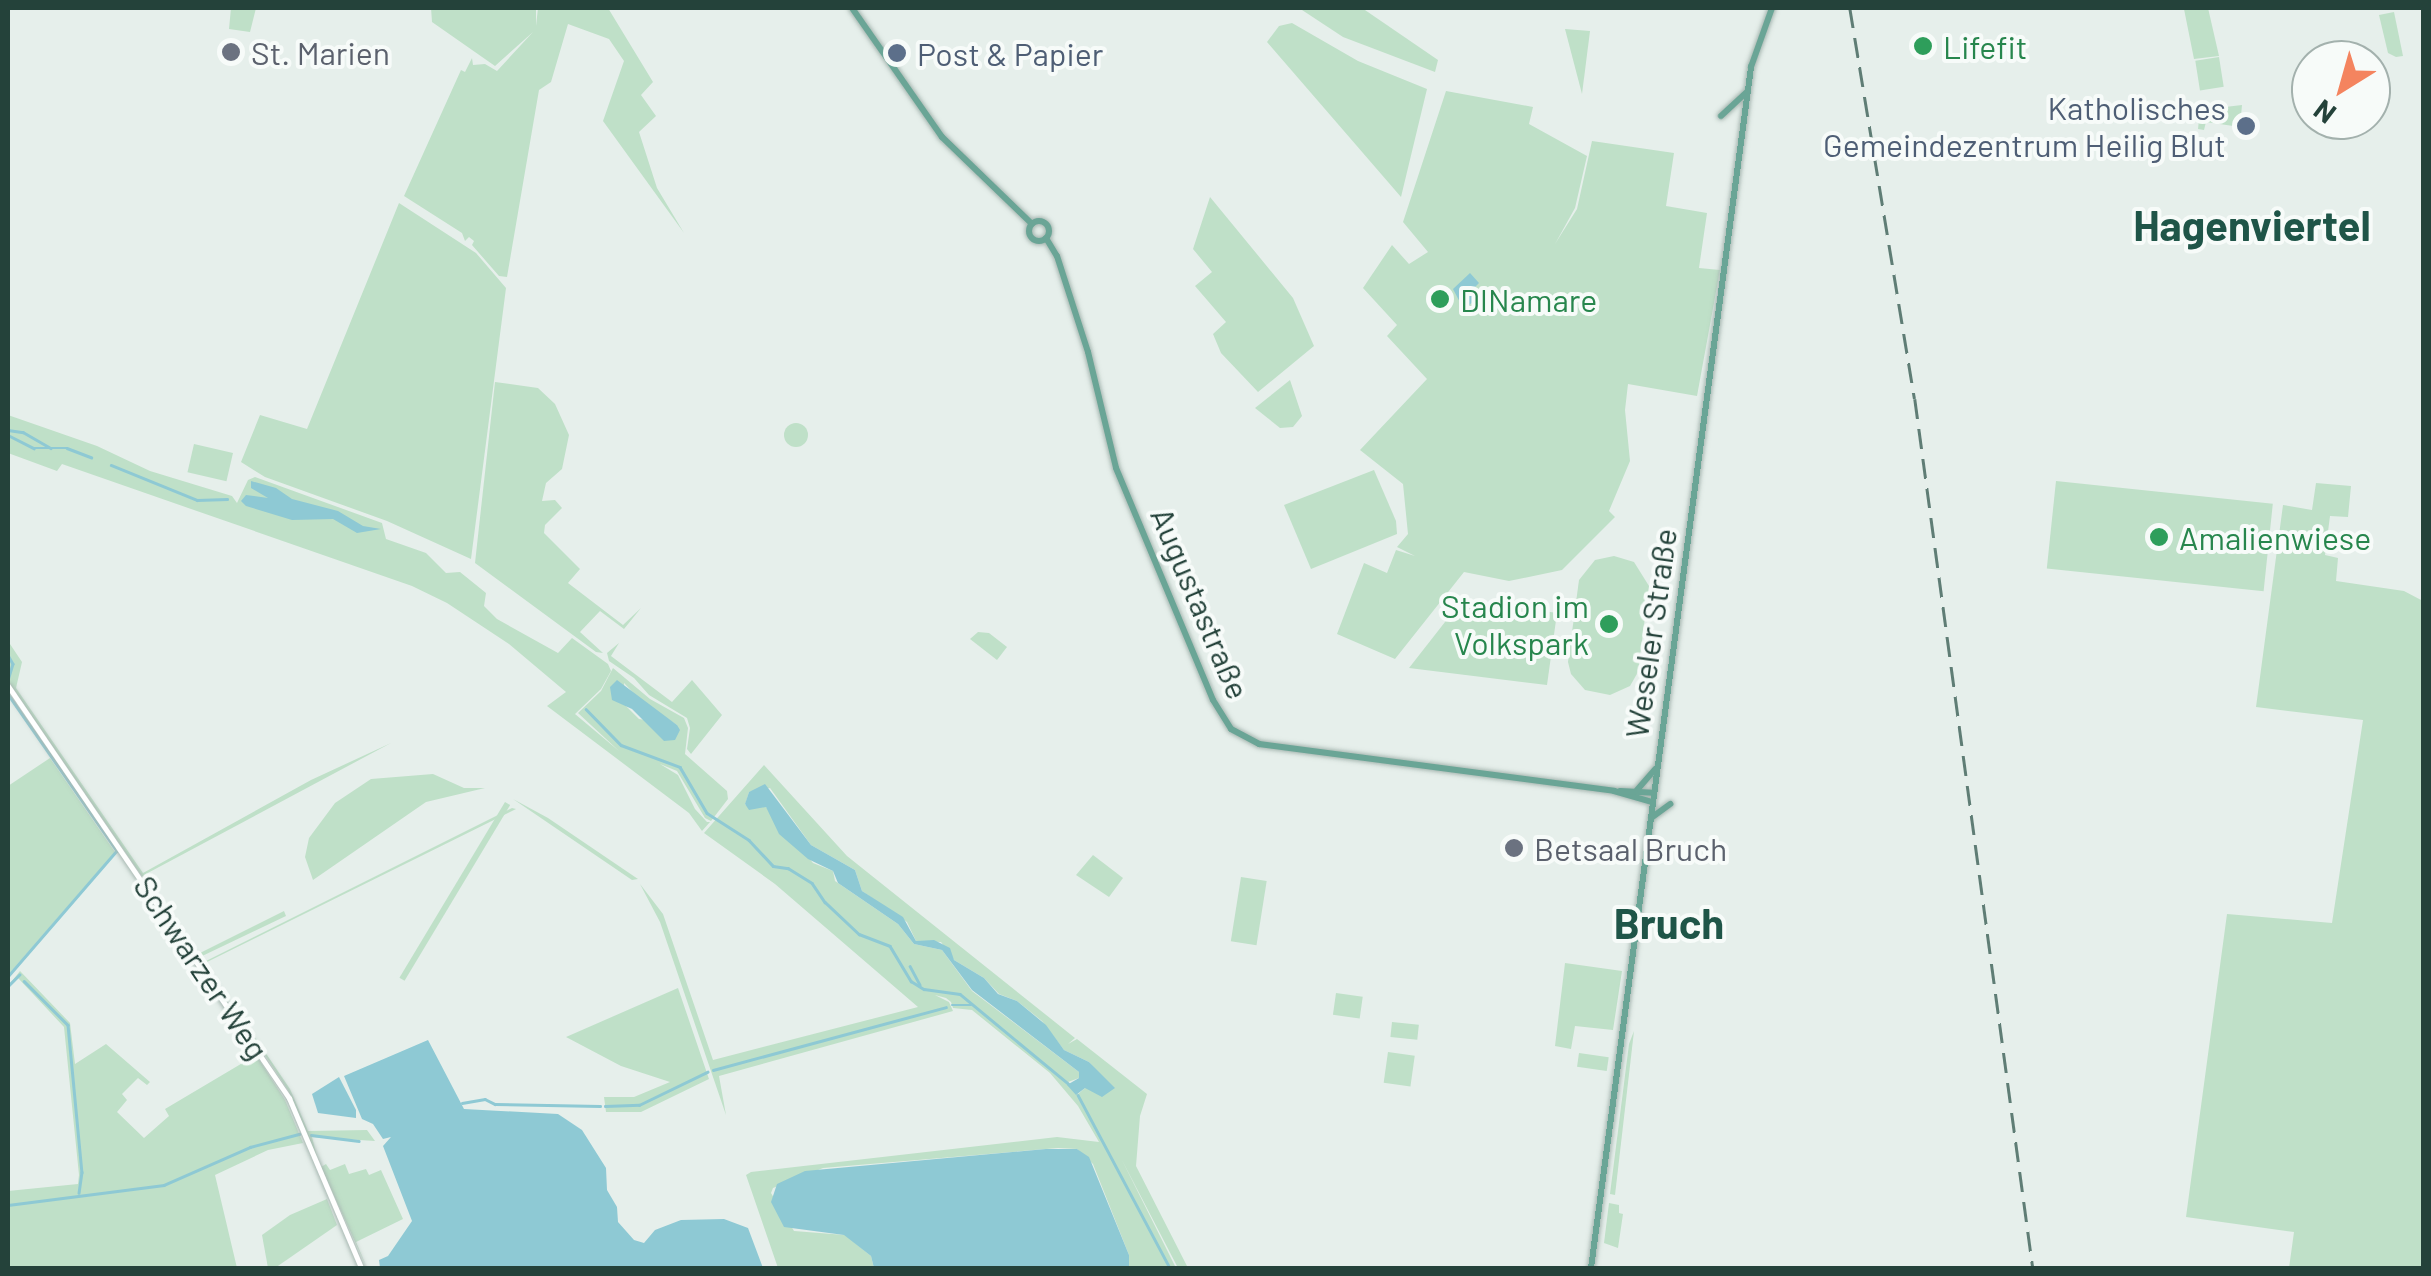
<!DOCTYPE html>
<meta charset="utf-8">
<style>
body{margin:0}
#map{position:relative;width:2431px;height:1276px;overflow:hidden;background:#e6efeb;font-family:Barlow,sans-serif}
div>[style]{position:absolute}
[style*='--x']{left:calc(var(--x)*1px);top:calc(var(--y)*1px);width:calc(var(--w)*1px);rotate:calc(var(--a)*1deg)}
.green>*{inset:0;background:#bfe0c8;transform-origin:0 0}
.round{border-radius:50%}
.water>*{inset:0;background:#8ec9d4}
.stream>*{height:2.5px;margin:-1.25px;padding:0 1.25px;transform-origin:1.25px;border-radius:1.25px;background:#8ec9d4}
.roads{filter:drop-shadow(0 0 2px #a8b8b2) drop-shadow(0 0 2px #a8b8b2)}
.minor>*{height:5px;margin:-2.5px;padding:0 2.5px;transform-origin:2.5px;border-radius:2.5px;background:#fff}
.major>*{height:6px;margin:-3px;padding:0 3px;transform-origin:3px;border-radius:3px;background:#6aa596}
.major>.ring{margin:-3px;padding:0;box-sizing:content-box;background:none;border:6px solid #6aa596;border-radius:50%}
.rail>*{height:2.5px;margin-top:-1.25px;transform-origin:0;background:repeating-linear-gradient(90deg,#5f7d75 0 20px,transparent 0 30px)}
.dots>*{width:28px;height:28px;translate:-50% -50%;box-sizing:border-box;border:5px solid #f7fbf9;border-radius:50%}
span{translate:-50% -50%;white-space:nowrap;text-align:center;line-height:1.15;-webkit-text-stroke:8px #f7fbf9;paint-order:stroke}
.leisure-label{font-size:32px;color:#27864d}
.left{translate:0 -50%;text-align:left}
.right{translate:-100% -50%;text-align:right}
.worship-label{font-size:32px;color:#5b616d}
.service-label{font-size:32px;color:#4e5e75}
.street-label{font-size:32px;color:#24423a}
.district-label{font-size:42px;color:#1f5548;font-weight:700}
.frame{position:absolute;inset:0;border:10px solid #24423a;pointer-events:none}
.north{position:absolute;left:2291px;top:40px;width:100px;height:100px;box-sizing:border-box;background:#f7fbf9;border:2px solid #a3b1ad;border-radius:50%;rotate:217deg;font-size:28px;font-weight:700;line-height:40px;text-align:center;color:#24423a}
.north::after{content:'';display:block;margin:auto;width:35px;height:45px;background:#f4845f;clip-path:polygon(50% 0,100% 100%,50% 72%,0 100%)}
</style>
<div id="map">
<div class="green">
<div style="clip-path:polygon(231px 8px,256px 8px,250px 32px,229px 29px)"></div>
<div style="clip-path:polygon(431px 8px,536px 8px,536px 26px,538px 8px,608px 8px,653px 82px,641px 95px,656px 116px,639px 132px,657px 188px,684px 233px,603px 121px,624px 61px,609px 39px,568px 24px,551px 82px,539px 90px,507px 277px,499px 276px,472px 245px,474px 241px,469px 237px,465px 241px,462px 233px,404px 196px,461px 70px,465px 72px,472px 58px,473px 65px,485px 64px,497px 71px,533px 32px,495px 66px,432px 22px)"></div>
<div style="clip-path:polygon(1299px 8px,1362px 8px,1438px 60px,1435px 72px,1343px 37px)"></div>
<div style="clip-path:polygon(2208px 8px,2219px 56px,2194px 59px,2184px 9px)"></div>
<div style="clip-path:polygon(2394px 12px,2403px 56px,2396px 57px,2388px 53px,2379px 15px)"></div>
<div style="clip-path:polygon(1292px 23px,1358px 61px,1427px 89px,1401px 197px,1267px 42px,1279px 26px)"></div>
<div style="clip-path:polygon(1565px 29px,1590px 31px,1582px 94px)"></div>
<div style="left:2219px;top:57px;width:30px;height:24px;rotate:81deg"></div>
<div style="clip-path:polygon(1446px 91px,1533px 107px,1529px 124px,1587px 156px,1575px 208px,1555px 244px,1577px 209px,1592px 141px,1674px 153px,1666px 206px,1707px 213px,1699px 268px,1720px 270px,1697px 396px,1628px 384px,1625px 410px,1630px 461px,1609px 511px,1615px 517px,1562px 570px,1509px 581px,1464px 572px,1395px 659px,1337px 634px,1364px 563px,1387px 573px,1396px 550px,1415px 556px,1397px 547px,1408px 534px,1403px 484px,1360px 450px,1427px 379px,1387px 336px,1397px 325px,1363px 288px,1392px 245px,1409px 264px,1428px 252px,1403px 222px)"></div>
<div style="clip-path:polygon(2242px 105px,2240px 127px,2206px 122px,2204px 130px,2198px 129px,2200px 110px)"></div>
<div style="clip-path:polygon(1210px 197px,1293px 298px,1314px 346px,1258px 392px,1221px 353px,1213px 334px,1226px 322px,1195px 286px,1212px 272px,1193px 249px)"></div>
<div style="clip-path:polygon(399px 203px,476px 253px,506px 288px,471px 559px,387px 521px,265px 477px,241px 462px,260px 415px,307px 429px)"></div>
<div style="clip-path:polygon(1290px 380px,1302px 416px,1293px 427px,1280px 428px,1255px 408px)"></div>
<div style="clip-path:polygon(495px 382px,538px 388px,555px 404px,569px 435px,562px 469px,546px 483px,542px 501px,555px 500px,562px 508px,545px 525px,544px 533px,580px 569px,568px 583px,623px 625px,641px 608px,624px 629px,600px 611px,580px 632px,603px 653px,596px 652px,475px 563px)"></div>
<div style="clip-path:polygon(evenodd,8px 415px,97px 446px,150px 471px,232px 496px,237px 503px,248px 480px,255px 477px,382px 523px,386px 539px,426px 553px,446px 573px,460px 572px,486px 593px,484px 606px,497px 619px,558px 653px,572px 638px,608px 664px,611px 671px,601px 689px,575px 714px,619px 751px,578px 713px,601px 691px,613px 668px,650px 699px,684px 718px,688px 728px,685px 754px,727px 791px,728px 799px,711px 821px,705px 818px,677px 771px,660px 764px,678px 775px,695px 809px,707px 822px,710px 822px,702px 831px,689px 813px,547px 706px,566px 692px,509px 644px,447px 603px,412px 586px,62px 464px,57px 471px,8px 453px,8px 415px,624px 683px,642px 702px,677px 725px,639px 719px,625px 705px,624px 683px)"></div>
<div class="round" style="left:784px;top:423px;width:24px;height:24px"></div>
<div style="left:194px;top:444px;width:40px;height:29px;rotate:13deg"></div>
<div style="clip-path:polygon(1374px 470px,1396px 521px,1397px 534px,1311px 569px,1284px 505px)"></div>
<div style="left:2056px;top:481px;width:218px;height:88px;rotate:6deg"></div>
<div style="clip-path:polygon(2316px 483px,2351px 486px,2348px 517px,2330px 516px,2325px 555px,2338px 558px,2336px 581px,2404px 591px,2423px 601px,2423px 1268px,2289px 1268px,2294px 1232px,2186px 1217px,2227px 914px,2332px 923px,2363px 720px,2256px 707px,2283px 505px,2312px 510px)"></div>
<div style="clip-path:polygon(1614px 556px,1634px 562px,1649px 586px,1638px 672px,1630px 686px,1610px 695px,1585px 690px,1571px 674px,1568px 662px,1579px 580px,1595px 560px)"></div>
<div style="clip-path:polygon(1463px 599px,1557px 613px,1547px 685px,1409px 668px)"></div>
<div style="clip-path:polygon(978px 632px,989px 633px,1007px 647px,997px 660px,970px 639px)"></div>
<div style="clip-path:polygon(8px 641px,22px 662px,16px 688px,143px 873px,311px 780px,391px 743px,144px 875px,198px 954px,284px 911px,286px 916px,198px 958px,8px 681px)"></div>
<div style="clip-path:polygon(619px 643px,611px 656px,672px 702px,692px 680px,722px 715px,691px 754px,687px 749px,690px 728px,687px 718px,649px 695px,634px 678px,609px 661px,607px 653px)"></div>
<div style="clip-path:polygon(50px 758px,115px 852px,8px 975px,8px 786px)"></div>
<div style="clip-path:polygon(evenodd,764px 765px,847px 856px,1075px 1038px,1068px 1044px,1077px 1039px,1147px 1094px,1140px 1116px,1136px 1166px,1188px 1268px,1178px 1268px,1122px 1160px,1176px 1268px,1129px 1268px,1129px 1255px,1093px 1164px,1077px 1149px,1058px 1148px,823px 1168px,773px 1188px,771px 1193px,794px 1231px,845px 1235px,871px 1256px,874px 1268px,778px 1268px,746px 1175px,751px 1172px,1057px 1137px,1099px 1142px,1078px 1106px,1050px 1073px,972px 1010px,953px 1008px,951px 1002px,946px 998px,935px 995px,949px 1002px,953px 1011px,719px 1076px,726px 1115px,660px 922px,640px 884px,663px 914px,713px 1060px,918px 1007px,775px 884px,704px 833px,764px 765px,770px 788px,811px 845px,855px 870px,862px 891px,907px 922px,916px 941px,941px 942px,954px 960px,984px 978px,999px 994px,1017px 1001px,1042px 1021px,1064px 1050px,1089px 1062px,1109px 1085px,1085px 1088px,1078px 1094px,1068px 1082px,1079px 1078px,1079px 1072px,972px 991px,942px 950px,914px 944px,898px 924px,835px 881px,833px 871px,813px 863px,766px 807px,745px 805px,749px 792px,770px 788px)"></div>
<div style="clip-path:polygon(433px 774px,464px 788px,485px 788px,426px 802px,313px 880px,305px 857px,309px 838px,335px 803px,371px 779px)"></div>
<div style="clip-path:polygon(513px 799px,548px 818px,638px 879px,632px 880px)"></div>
<div style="left:505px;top:802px;width:6px;height:205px;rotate:31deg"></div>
<div style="clip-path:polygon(512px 808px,516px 809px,205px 963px,290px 1089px,308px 1131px,367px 1130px,375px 1141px,312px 1137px,318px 1161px,288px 1090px,204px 962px)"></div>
<div style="clip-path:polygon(1093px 855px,1123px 878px,1109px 897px,1076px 875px)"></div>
<div style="left:1241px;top:877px;width:26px;height:65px;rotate:9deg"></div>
<div style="clip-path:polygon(1565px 963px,1622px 971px,1613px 1030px,1575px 1026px,1571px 1049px,1555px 1046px)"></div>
<div style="clip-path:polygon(20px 971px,70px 1023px,75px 1064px,106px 1044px,150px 1082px,147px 1085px,138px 1078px,122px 1094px,127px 1100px,117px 1112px,144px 1138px,169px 1116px,165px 1109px,256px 1055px,285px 1100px,303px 1143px,268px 1150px,215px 1175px,237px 1268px,8px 1268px,8px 1191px,78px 1184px,79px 1175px,64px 1027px,18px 978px,8px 986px)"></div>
<div style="clip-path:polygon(678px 988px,709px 1079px,641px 1112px,606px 1112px,604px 1097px,634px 1097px,670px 1082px,621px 1066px,566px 1037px)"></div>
<div style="left:1336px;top:993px;width:27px;height:22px;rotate:8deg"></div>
<div style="left:1392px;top:1022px;width:27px;height:15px;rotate:6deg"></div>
<div style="clip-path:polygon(1634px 1031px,1615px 1195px,1610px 1194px,1629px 1044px)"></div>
<div style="left:1388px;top:1052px;width:27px;height:31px;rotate:8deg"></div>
<div style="left:1579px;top:1053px;width:30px;height:14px;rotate:8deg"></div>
<div style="clip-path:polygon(326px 1164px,330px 1170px,345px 1164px,349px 1174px,366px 1169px,369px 1175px,381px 1170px,403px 1219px,356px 1242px,367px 1268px,321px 1167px)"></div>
<div style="clip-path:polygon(327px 1199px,337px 1225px,275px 1268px,268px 1268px,262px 1235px,290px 1215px)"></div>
<div style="clip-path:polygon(1609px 1203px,1619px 1205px,1619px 1213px,1623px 1214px,1618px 1248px,1604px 1243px)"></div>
</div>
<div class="water">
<div style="clip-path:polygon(1470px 273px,1479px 283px,1474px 288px,1480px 295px,1464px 310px,1453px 289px)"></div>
<div style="clip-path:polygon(251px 481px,276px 488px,292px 499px,338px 511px,363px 526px,381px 529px,357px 533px,333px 519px,292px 520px,246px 506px,241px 501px,246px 495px,268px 498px,251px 488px)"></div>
<div style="clip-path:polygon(617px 680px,677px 725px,680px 730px,675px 740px,664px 741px,632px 709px,612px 700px,610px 687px)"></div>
<div style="clip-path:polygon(765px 784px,811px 845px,855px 870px,862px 891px,903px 917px,916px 941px,934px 940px,950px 948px,954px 960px,984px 978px,998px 994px,1017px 1001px,1046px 1025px,1064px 1050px,1089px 1062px,1115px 1088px,1102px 1097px,1085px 1088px,1076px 1095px,1067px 1085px,1079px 1078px,1079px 1072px,972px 990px,942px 950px,914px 944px,898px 924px,838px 883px,833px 871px,808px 859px,779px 834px,766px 807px,749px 810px,745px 804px,749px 792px)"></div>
<div style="clip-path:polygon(428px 1040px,464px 1109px,558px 1114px,582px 1130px,606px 1168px,607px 1190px,617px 1207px,618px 1222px,634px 1240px,644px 1243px,655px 1230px,681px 1220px,724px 1219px,748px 1228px,763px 1268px,380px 1268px,379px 1260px,388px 1256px,412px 1221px,383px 1146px,391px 1137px,383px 1139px,373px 1124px,362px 1119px,344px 1076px)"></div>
<div style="clip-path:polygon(339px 1077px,356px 1110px,356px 1118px,318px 1113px,312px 1094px)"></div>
<div style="clip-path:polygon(1046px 1149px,1077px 1149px,1089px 1157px,1129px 1255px,1129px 1268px,874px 1268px,871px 1256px,844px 1235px,784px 1227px,771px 1202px,777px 1184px,805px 1171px)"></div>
</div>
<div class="stream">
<div style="--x:8;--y:430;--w:15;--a:8"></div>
<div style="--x:23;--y:432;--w:32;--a:30"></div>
<div style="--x:8;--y:435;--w:29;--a:27"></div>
<div style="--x:34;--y:448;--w:33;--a:0"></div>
<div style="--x:67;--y:448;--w:26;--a:21"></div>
<div style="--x:111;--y:465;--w:93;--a:22.1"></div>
<div style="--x:197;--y:500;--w:30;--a:-2"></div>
<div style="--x:8;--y:655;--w:10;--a:61"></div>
<div style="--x:13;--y:664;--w:14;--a:107"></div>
<div style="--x:8;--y:694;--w:191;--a:55.2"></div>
<div style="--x:117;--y:851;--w:167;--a:130.9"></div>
<div style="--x:586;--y:709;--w:50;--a:45.8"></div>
<div style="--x:621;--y:745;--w:63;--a:20.4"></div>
<div style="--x:680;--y:767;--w:53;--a:59.6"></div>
<div style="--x:707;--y:813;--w:50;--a:32.7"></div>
<div style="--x:749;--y:840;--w:35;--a:47"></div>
<div style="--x:773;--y:866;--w:15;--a:8"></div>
<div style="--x:788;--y:868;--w:28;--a:32"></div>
<div style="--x:812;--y:883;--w:23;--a:56"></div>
<div style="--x:825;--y:902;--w:47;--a:43.3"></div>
<div style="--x:859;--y:934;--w:33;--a:21"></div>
<div style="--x:890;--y:946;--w:41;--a:59"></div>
<div style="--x:911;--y:981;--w:15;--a:32"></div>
<div style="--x:924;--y:989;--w:36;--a:8"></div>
<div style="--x:960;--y:994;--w:143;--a:39.6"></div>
<div style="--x:910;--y:966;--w:21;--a:62"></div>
<div style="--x:24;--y:981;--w:62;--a:45"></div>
<div style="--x:68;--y:1025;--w:148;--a:84.6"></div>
<div style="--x:82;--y:1172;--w:21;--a:98"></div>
<div style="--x:8;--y:986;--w:16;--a:-45"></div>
<div style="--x:952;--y:1005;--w:19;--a:0"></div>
<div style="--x:713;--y:1070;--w:241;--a:-15.1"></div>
<div style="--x:1078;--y:1095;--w:196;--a:62"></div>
<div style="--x:462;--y:1103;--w:23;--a:-10"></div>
<div style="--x:485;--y:1099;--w:11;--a:27"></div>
<div style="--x:495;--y:1104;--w:105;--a:1.1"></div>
<div style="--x:605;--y:1106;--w:34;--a:-2"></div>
<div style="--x:639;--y:1105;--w:76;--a:-25.9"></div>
<div style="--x:311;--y:1135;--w:48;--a:7.1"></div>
<div style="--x:8;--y:1205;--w:157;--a:-7.3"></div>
<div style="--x:164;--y:1185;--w:94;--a:-23.8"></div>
<div style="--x:250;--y:1147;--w:51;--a:-14.9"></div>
</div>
<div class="roads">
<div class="minor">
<div style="--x:8;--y:686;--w:499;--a:55.7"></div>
<div style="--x:289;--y:1098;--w:185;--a:67"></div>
</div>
<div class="major">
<div style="--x:852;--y:8;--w:157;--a:55.1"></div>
<div style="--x:942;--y:137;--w:125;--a:44"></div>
<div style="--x:1721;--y:116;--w:35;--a:-43"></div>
<div class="ring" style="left:1029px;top:221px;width:14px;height:14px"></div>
<div style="--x:1046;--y:238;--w:21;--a:59"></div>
<div style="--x:1057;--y:256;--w:101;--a:72.1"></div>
<div style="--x:1088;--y:352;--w:119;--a:76.4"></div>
<div style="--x:1116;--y:468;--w:251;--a:67.3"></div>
<div style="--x:1213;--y:700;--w:34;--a:58"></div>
<div style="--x:1231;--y:729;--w:32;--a:28"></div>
<div style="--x:1259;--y:744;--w:358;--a:7.5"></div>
<div style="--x:1614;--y:791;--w:40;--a:16"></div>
<div style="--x:1637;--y:790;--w:28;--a:-49"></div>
<div style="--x:1620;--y:791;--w:33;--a:3"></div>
<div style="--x:1651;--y:818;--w:24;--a:-36"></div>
<div style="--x:1591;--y:1268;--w:1212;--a:-82.41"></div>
<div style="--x:1751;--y:67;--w:63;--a:-70.4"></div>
</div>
</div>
<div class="rail">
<div style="--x:1850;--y:8;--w:396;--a:80.6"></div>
<div style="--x:1915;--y:399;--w:877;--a:82.27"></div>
</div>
<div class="dots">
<div style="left:1923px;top:46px;background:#2e9e5b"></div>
<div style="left:231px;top:52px;background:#6b7280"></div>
<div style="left:897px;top:53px;background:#5c6f8a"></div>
<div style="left:2246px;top:126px;background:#5c6f8a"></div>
<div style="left:1440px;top:299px;background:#2e9e5b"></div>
<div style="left:2159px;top:537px;background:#2e9e5b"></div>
<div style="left:1609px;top:624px;background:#2e9e5b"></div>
<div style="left:1514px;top:848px;background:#6b7280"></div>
</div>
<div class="leisure-label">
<span class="left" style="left:1943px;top:46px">Lifefit</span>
<span class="left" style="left:1460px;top:299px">DINamare</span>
<span class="left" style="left:2179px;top:537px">Amalienwiese</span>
<span class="right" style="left:1589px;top:624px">Stadion im<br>Volkspark</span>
</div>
<div class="worship-label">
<span class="left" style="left:251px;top:52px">St. Marien</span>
<span class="left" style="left:1534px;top:848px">Betsaal Bruch</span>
</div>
<div class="service-label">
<span class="left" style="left:917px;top:53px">Post &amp; Papier</span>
<span class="right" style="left:2226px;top:126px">Katholisches<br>Gemeindezentrum Heilig Blut</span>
</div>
<div class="street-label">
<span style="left:1201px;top:603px;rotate:67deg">Augustastraße</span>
<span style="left:1650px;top:633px;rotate:-82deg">Weseler Straße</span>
<span style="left:202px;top:967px;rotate:56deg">Schwarzer Weg</span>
</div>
<div class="district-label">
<span style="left:2252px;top:224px">Hagenviertel</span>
<span style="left:1669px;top:922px">Bruch</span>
</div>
<div class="frame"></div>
<div class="north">N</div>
</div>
